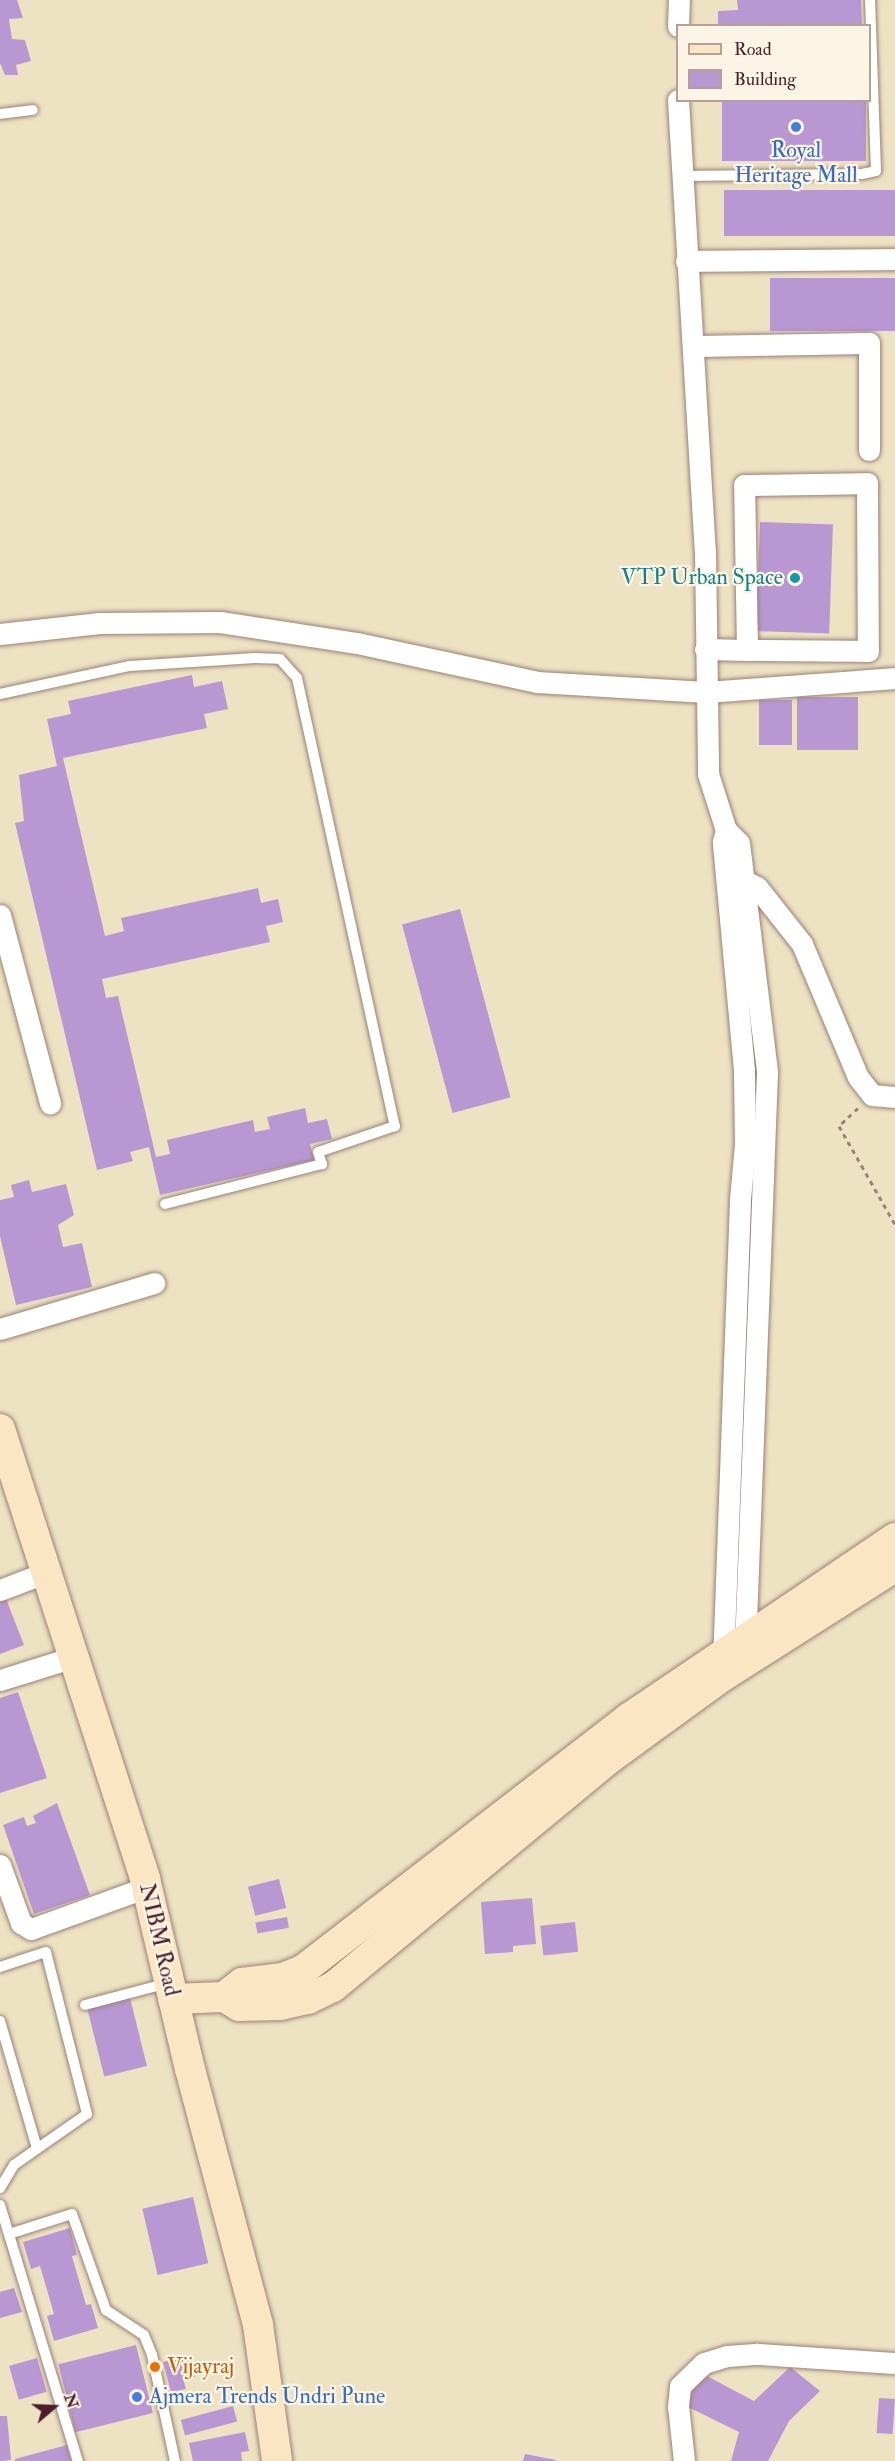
<!DOCTYPE html>
<style>
body{margin:0}
#map{position:relative;width:895px;height:2461px;overflow:hidden;background:#ede3c3;font-family:"IM FELL Double Pica",serif}
div>[style]{position:absolute}
[style*='--x']{left:calc(var(--x)*1px);top:calc(var(--y)*1px);width:calc(var(--w)*1px);rotate:calc(var(--a)*1deg)}
.building>*{inset:0;background:#b997d2;transform-origin:0 0}
.path>*{height:3px;margin-top:-1.5px;transform-origin:0;background:repeating-linear-gradient(90deg,#9c8177 0 4.5px,transparent 0 9px)}
.roads{filter:drop-shadow(0 0 2px #9c8177) drop-shadow(0 0 2px #9c8177)}
.lane>*{height:10px;margin:-5px;padding:0 5px;transform-origin:5px;border-radius:5px;background:#fff}
.street>*{height:21px;margin:-10.5px;padding:0 10.5px;transform-origin:10.5px;border-radius:10.5px;background:#fff}
.secondary>*{height:30px;margin:-15px;padding:0 15px;transform-origin:15px;border-radius:15px;background:#fbe6c4}
.dots>*{width:16px;height:16px;translate:-50% -50%;box-sizing:border-box;border:3px solid #fcf5e5;border-radius:50%}
span{translate:-50% -50%;white-space:nowrap;text-align:center;line-height:1.15;-webkit-text-stroke:4.5px #fcf5e5;paint-order:stroke}
.shop-label{font-size:22px;color:#366cbe}
.left{translate:0 -50%;text-align:left}
.culture-label{font-size:22px;color:#0d838f}
.right{translate:-100% -50%;text-align:right}
.street-label{font-size:22px;color:#4a1f2b}
.food-label{font-size:22px;color:#c56008}
.legend{position:absolute;left:676px;top:24px;width:195px;height:78px;box-sizing:border-box;background:#fcf5e5;border:2px solid #b59f9b;margin:0;padding:8px 10px;list-style:none;font-size:18px;color:#4a1f2b}
.legend li{display:flex;align-items:center;gap:12px;height:30px}
.legend b{width:30px;border:2px solid #b59f9b}
.north{position:absolute;left:24px;top:2377px;width:60px;height:60px;-webkit-text-stroke:4px #fcf5e5;paint-order:stroke;rotate:71deg;font-size:16px;font-weight:700;line-height:24px;text-align:center;color:#4a1f2b}
.north::after{content:'';display:block;margin:auto;width:21px;height:27px;background:#4a1f2b;clip-path:polygon(50% 0,100% 100%,50% 72%,0 100%)}
</style>
<div id="map">
<div class="building">
<div style="clip-path:polygon(0 0,17px 0,23px 18px,9px 19px,12px 39px,25px 40px,31px 61px,16px 65px,18px 75px,5px 75px,0 63px)"></div>
<div style="clip-path:polygon(737px 0,861px 0,862px 26px,718px 26px,718px 11px,738px 10px)"></div>
<div style="left:722px;top:100px;width:144px;height:61px"></div>
<div style="left:895px;top:190px;width:46px;height:171px;rotate:90deg"></div>
<div style="left:895px;top:278px;width:53px;height:125px;rotate:90deg"></div>
<div style="left:760px;top:522px;width:73px;height:109px;rotate:2deg"></div>
<div style="clip-path:polygon(192px 675px,194px 687px,222px 681px,228px 709px,204px 714px,207px 728px,63px 758px,105px 936px,124px 931px,121px 918px,258px 888px,261px 903px,278px 899px,283px 922px,266px 926px,270px 942px,102px 979px,106px 998px,118px 996px,156px 1157px,170px 1154px,167px 1140px,253px 1120px,255px 1132px,270px 1129px,267px 1117px,305px 1108px,308px 1123px,327px 1119px,332px 1139px,310px 1144px,314px 1160px,160px 1195px,149px 1147px,130px 1152px,133px 1161px,97px 1170px,15px 823px,24px 821px,19px 775px,57px 766px,47px 719px,71px 714px,68px 701px)"></div>
<div style="left:797px;top:697px;width:61px;height:53px"></div>
<div style="left:759px;top:700px;width:33px;height:45px"></div>
<div style="left:460px;top:909px;width:195px;height:60px;rotate:75deg"></div>
<div style="clip-path:polygon(29px 1180px,32px 1192px,66px 1184px,74px 1215px,58px 1225px,63px 1247px,82px 1243px,92px 1287px,16px 1305px,0 1236px,0 1200px,14px 1197px,11px 1185px)"></div>
<div style="clip-path:polygon(3px 1591px,24px 1645px,0 1654px,0 1592px)"></div>
<div style="clip-path:polygon(18px 1692px,47px 1778px,0 1793px,0 1698px)"></div>
<div style="clip-path:polygon(57px 1803px,90px 1895px,34px 1914px,3px 1825px,24px 1817px,27px 1826px,36px 1823px,33px 1816px)"></div>
<div style="left:279px;top:1879px;width:30px;height:32px;rotate:76deg"></div>
<div style="clip-path:polygon(532px 1898px,536px 1944px,513px 1946px,513px 1952px,485px 1954px,481px 1902px)"></div>
<div style="left:287px;top:1917px;width:11px;height:32px;rotate:80deg"></div>
<div style="left:575px;top:1922px;width:30px;height:35px;rotate:84deg"></div>
<div style="left:130px;top:1998px;width:70px;height:44px;rotate:76deg"></div>
<div style="left:193px;top:2197px;width:68px;height:52px;rotate:77deg"></div>
<div style="clip-path:polygon(70px 2228px,77px 2255px,72px 2256px,86px 2305px,91px 2304px,98px 2328px,54px 2341px,47px 2316px,54px 2314px,40px 2266px,31px 2269px,23px 2242px)"></div>
<div style="clip-path:polygon(14px 2288px,22px 2312px,0 2318px,0 2292px)"></div>
<div style="left:136px;top:2345px;width:70px;height:80px;rotate:76deg"></div>
<div style="clip-path:polygon(190px 2356px,195px 2377px,183px 2379px,186px 2389px,171px 2392px,163px 2362px)"></div>
<div style="left:37px;top:2358px;width:35px;height:29px;rotate:74deg"></div>
<div style="clip-path:polygon(790px 2367px,820px 2391px,789px 2421px,768px 2461px,731px 2461px,739px 2432px,684px 2405px,703px 2374px,754px 2401px)"></div>
<div style="left:879px;top:2398px;width:16px;height:35px;rotate:4deg"></div>
<div style="left:233px;top:2406px;width:16px;height:54px;rotate:75deg"></div>
<div style="clip-path:polygon(0 2416px,7px 2416px,11px 2460px,0 2461px)"></div>
<div style="clip-path:polygon(245px 2432px,249px 2451px,241px 2452px,242px 2461px,193px 2461px,189px 2443px)"></div>
<div style="clip-path:polygon(67px 2445px,71px 2461px,15px 2461px,15px 2459px)"></div>
<div style="clip-path:polygon(525px 2454px,556px 2460px,555px 2461px,523px 2461px)"></div>
</div>
<div class="path">
<div style="--x:858;--y:1108;--w:26;--a:137"></div>
<div style="--x:839;--y:1126;--w:113;--a:60.3"></div>
</div>
<div class="roads">
<div class="lane">
<div style="--x:0;--y:114;--w:33;--a:-7"></div>
<div style="--x:682;--y:176;--w:180;--a:-0.6"></div>
<div style="--x:862;--y:174;--w:14;--a:-12"></div>
<div style="--x:876;--y:171;--w:171;--a:-92"></div>
<div style="--x:0;--y:694;--w:133;--a:-12.2"></div>
<div style="--x:130;--y:666;--w:125;--a:-3.7"></div>
<div style="--x:255;--y:658;--w:25;--a:2"></div>
<div style="--x:280;--y:659;--w:25;--a:48"></div>
<div style="--x:297;--y:678;--w:459;--a:77.7"></div>
<div style="--x:395;--y:1126;--w:81;--a:161.3"></div>
<div style="--x:318;--y:1152;--w:13;--a:72"></div>
<div style="--x:322;--y:1164;--w:162;--a:165.7"></div>
<div style="--x:0;--y:1967;--w:48;--a:-18.1"></div>
<div style="--x:46;--y:1952;--w:167;--a:75.8"></div>
<div style="--x:87;--y:2114;--w:89;--a:145.1"></div>
<div style="--x:14;--y:2165;--w:27;--a:121"></div>
<div style="--x:85;--y:2005;--w:86;--a:-14.8"></div>
<div style="--x:0;--y:2021;--w:132;--a:73.8"></div>
<div style="--x:0;--y:2205;--w:268;--a:73.1"></div>
<div style="--x:9;--y:2234;--w:66;--a:-17.6"></div>
<div style="--x:72;--y:2214;--w:102;--a:70.5"></div>
<div style="--x:106;--y:2310;--w:45;--a:33.3"></div>
<div style="--x:144;--y:2335;--w:22;--a:68"></div>
<div style="--x:152;--y:2355;--w:108;--a:77.8"></div>
</div>
<div class="street">
<div style="--x:678;--y:26;--w:26;--a:-88"></div>
<div style="--x:678;--y:100;--w:451;--a:86.6"></div>
<div style="--x:705;--y:550;--w:224;--a:89.2"></div>
<div style="--x:708;--y:774;--w:59;--a:72.2"></div>
<div style="--x:726;--y:830;--w:18;--a:45"></div>
<div style="--x:739;--y:843;--w:231;--a:83"></div>
<div style="--x:767;--y:1072;--w:576;--a:92.19"></div>
<div style="--x:686;--y:261;--w:209;--a:-0.5"></div>
<div style="--x:693;--y:346;--w:176;--a:-1"></div>
<div style="--x:869;--y:343;--w:107;--a:90"></div>
<div style="--x:0;--y:634;--w:100;--a:-6.3"></div>
<div style="--x:99;--y:623;--w:121;--a:-0.5"></div>
<div style="--x:220;--y:622;--w:139;--a:8.7"></div>
<div style="--x:357;--y:643;--w:184;--a:12.2"></div>
<div style="--x:537;--y:682;--w:169;--a:3.4"></div>
<div style="--x:706;--y:692;--w:190;--a:-4.2"></div>
<div style="--x:705;--y:649;--w:42;--a:1.4"></div>
<div style="--x:747;--y:650;--w:165;--a:-91"></div>
<div style="--x:744;--y:485;--w:123;--a:-0.9"></div>
<div style="--x:867;--y:483;--w:168;--a:89.7"></div>
<div style="--x:868;--y:651;--w:121;--a:-179.5"></div>
<div style="--x:741;--y:879;--w:18;--a:27"></div>
<div style="--x:757;--y:887;--w:73;--a:51.7"></div>
<div style="--x:802;--y:944;--w:144;--a:67.2"></div>
<div style="--x:858;--y:1077;--w:23;--a:52"></div>
<div style="--x:872;--y:1095;--w:23;--a:5"></div>
<div style="--x:0;--y:915;--w:195;--a:75.1"></div>
<div style="--x:0;--y:1329;--w:161;--a:-16.6"></div>
<div style="--x:0;--y:1590;--w:50;--a:-21"></div>
<div style="--x:723;--y:1664;--w:465;--a:-87.9"></div>
<div style="--x:740;--y:1199;--w:55;--a:-84.8"></div>
<div style="--x:745;--y:1144;--w:74;--a:-90.8"></div>
<div style="--x:744;--y:1070;--w:229;--a:-95.3"></div>
<div style="--x:723;--y:842;--w:12;--a:-76"></div>
<div style="--x:0;--y:1680;--w:77;--a:-17.3"></div>
<div style="--x:0;--y:1865;--w:62;--a:70.1"></div>
<div style="--x:21;--y:1923;--w:12;--a:31"></div>
<div style="--x:31;--y:1929;--w:123;--a:-19.9"></div>
<div style="--x:684;--y:2461;--w:55;--a:-96.2"></div>
<div style="--x:678;--y:2406;--w:20;--a:-84"></div>
<div style="--x:680;--y:2386;--w:33;--a:-44"></div>
<div style="--x:704;--y:2363;--w:24;--a:-17"></div>
<div style="--x:727;--y:2356;--w:31;--a:-4"></div>
<div style="--x:758;--y:2354;--w:137;--a:3.8"></div>
</div>
<div class="secondary">
<div style="--x:0;--y:1429;--w:473;--a:72.1"></div>
<div style="--x:145;--y:1879;--w:195;--a:76.7"></div>
<div style="--x:190;--y:2069;--w:265;--a:75.1"></div>
<div style="--x:258;--y:2325;--w:137;--a:82"></div>
<div style="--x:224;--y:1997;--w:23;--a:-38"></div>
<div style="--x:242;--y:1983;--w:41;--a:-7"></div>
<div style="--x:283;--y:1978;--w:22;--a:-22"></div>
<div style="--x:303;--y:1970;--w:412;--a:-37.7"></div>
<div style="--x:629;--y:1718;--w:321;--a:-34.1"></div>
<div style="--x:173;--y:1999;--w:51;--a:-2.2"></div>
<div style="--x:224;--y:1997;--w:17;--a:31"></div>
<div style="--x:239;--y:2006;--w:42;--a:-1.4"></div>
<div style="--x:281;--y:2005;--w:28;--a:-13"></div>
<div style="--x:308;--y:1999;--w:28;--a:-26"></div>
<div style="--x:333;--y:1987;--w:359;--a:-39.6"></div>
<div style="--x:610;--y:1758;--w:140;--a:-36"></div>
<div style="--x:723;--y:1676;--w:204;--a:-32.4"></div>
</div>
</div>
<div class="dots">
<div style="left:796px;top:127px;background:#3f7fe0"></div>
<div style="left:795px;top:578px;background:#0f9aa8"></div>
<div style="left:155px;top:2367px;background:#e8710a"></div>
<div style="left:137px;top:2397px;background:#3f7fe0"></div>
</div>
<div class="shop-label">
<span style="left:796px;top:163px">Royal<br>Heritage Mall</span>
<span class="left" style="left:149px;top:2397px">Ajmera Trends Undri Pune</span>
</div>
<div class="culture-label">
<span class="right" style="left:783px;top:578px">VTP Urban Space</span>
</div>
<div class="street-label">
<span style="left:159px;top:1940px;rotate:77deg">NIBM Road</span>
</div>
<div class="food-label">
<span class="left" style="left:167px;top:2367px">Vijayraj</span>
</div>
<ul class="legend">
<li><b style="height:8px;background:#fbe6c4"></b>Road</li>
<li><b style="height:16px;background:#b997d2"></b>Building</li>
</ul>
<div class="north">N</div>
</div>
